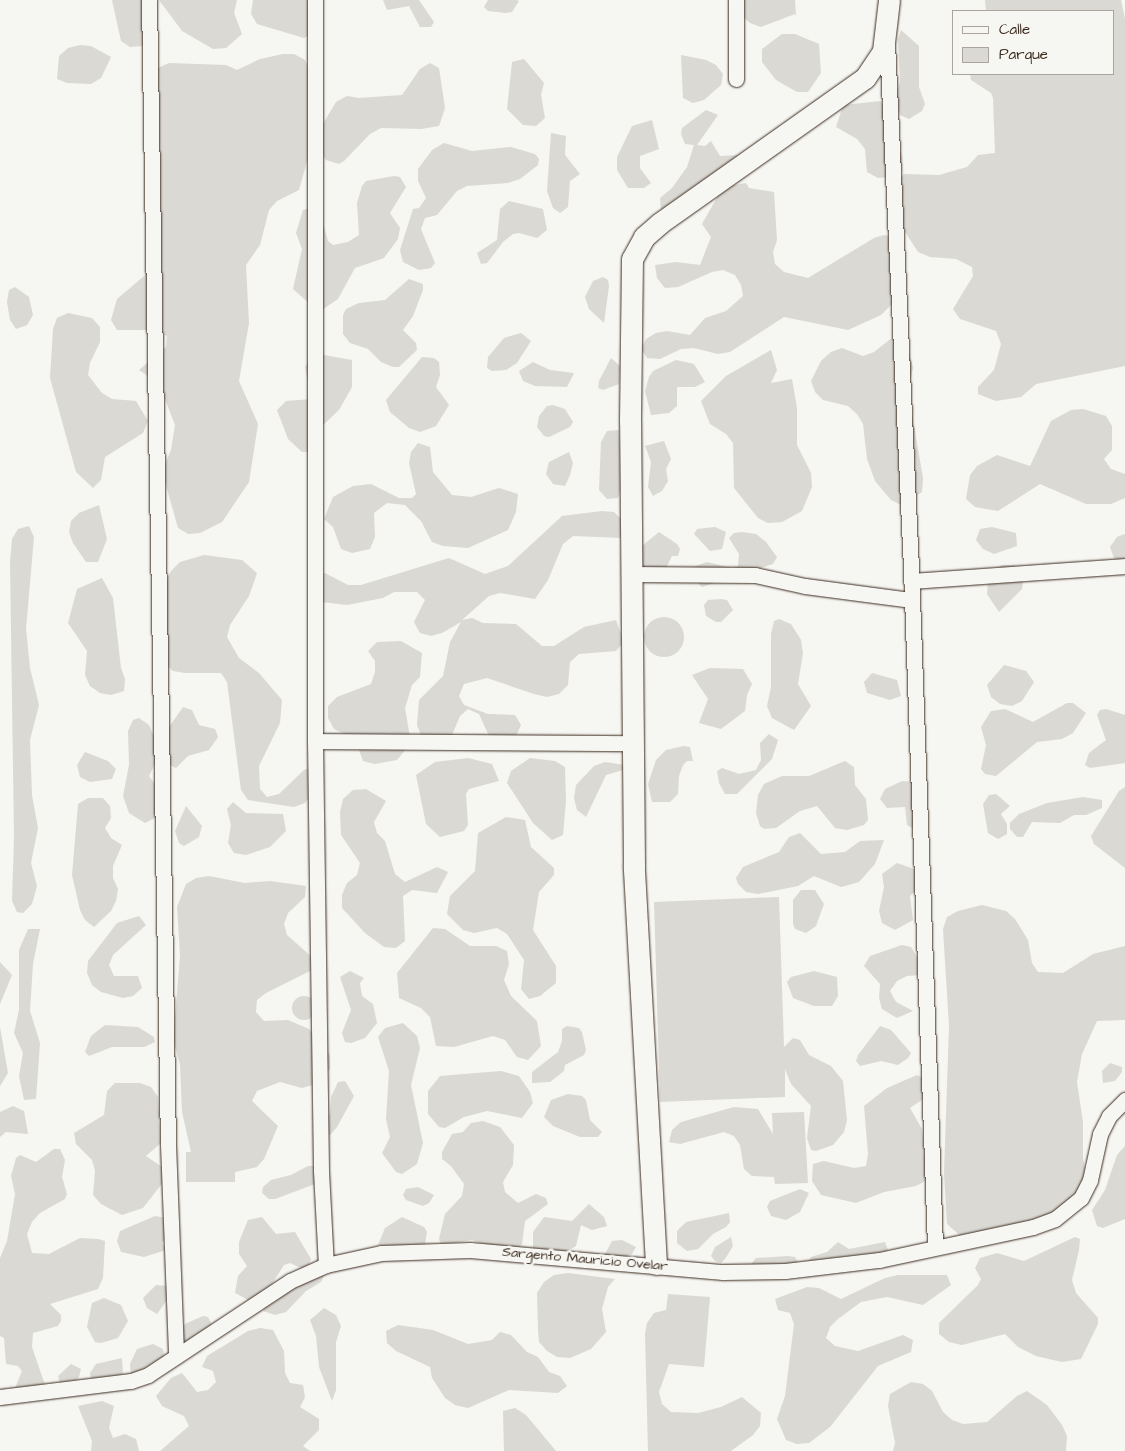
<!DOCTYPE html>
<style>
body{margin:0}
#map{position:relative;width:1125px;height:1451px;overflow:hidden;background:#f6f6f2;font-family:"Architects Daughter",sans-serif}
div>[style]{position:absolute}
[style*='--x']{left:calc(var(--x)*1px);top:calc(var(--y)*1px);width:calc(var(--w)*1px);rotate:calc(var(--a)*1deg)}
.green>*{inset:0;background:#dad9d3}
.round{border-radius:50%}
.roads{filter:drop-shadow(0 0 1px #3b2a1e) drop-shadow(0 0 1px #3b2a1e)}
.street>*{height:15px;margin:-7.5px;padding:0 7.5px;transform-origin:7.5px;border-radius:7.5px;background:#f6f6f2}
.secondary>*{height:21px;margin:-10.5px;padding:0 10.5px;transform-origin:10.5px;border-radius:10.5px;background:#f6f6f2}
span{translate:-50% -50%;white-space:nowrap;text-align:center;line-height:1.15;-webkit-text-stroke:5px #f6f6f2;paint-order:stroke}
.street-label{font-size:14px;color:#3b2a1e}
.legend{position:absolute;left:952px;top:10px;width:162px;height:65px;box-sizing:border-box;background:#f6f6f2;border:1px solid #aba49d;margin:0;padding:6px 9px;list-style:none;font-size:15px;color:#3b2a1e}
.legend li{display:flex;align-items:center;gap:10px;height:25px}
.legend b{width:25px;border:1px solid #aba49d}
</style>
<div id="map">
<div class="green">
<div style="clip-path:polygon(112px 0,147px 0,158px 31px,142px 46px,130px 47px,121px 41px)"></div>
<div style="clip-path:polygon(159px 0,237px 0,234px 13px,242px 34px,226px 48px,213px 49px,182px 31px)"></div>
<div style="clip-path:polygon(253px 0,320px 0,314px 33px,304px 38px,257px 24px,251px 14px)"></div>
<div style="clip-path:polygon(383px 0,419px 0,434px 22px,431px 27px,420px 27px,409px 6px,387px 10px)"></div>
<div style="clip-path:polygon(488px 0,516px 0,519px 1px,512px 12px,506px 13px,488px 11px,484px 7px)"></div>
<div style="clip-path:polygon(740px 0,795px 0,796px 16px,795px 14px,761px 27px,750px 23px,741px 15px)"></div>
<div style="clip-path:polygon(985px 0,1121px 0,1125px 19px,1125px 366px,1036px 384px,1021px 397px,996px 401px,978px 394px,978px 387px,994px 370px,1001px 344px,996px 331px,960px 319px,953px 309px,973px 276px,972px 267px,956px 259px,930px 257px,918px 252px,902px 227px,903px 209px,896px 183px,904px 174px,939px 175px,967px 167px,978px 155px,995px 153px,993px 98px,991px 93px,971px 80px,970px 74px,1114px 74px,1114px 11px,986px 11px)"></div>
<div style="clip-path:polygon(901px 30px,919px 46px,919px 87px,925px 104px,922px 111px,909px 119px,900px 115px,895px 100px,900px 81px,898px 39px)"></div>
<div style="clip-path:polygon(782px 34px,795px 34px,819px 44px,821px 73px,808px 92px,797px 92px,776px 80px,762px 62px,762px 49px)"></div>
<div style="clip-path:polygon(80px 45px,91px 46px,111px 57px,101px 78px,91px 84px,67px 83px,57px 79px,59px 56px,68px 48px)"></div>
<div style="clip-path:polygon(283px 54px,294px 54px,305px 60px,310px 71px,309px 154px,299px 190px,277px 201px,269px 210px,260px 245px,246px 265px,249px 323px,239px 381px,258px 424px,249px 482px,222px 522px,200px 533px,188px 534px,178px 528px,162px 471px,171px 450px,175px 425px,159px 384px,139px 370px,166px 347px,167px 336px,153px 330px,117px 330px,111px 320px,117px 299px,144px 276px,151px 266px,145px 219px,152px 182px,152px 79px,158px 68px,169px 63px,226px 65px,237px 70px,260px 59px)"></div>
<div style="clip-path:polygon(681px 55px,706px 60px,716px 65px,723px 74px,721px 85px,704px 100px,693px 103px,683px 98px)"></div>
<div style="clip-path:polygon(524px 59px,544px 83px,541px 95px,545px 118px,536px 126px,523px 125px,507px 109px,512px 62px)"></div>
<div style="clip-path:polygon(430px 63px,439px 68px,445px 108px,439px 126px,421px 129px,381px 128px,370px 134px,344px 161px,339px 164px,326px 160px,322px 155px,318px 132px,336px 102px,347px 96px,359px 98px,402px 95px,420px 69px)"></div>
<div style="clip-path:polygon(881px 101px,903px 158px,901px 170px,891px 177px,878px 178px,867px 172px,865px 149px,857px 139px,836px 127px,843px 105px)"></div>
<div style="clip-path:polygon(706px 110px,718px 115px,697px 145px,705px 146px,711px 141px,720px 156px,739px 155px,661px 210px,660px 198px,672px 188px,687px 167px,694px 145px,685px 144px,681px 134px,682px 128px)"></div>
<div style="clip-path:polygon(652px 120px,659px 149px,640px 156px,640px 168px,651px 183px,644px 188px,628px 188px,617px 170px,617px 157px,632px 126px)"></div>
<div style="clip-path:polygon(551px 133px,566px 136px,565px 155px,580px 174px,570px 181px,568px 207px,560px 213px,553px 208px,547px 191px)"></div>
<div style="clip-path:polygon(444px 143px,472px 151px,511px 147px,535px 154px,539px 159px,538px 165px,520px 179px,508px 183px,467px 186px,457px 191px,437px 215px,425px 218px,421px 229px,435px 263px,431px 268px,419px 270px,403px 262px,400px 250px,413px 209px,419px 208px,426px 198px,418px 181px,418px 169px,432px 150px)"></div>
<div style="clip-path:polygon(394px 176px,400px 177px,406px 187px,390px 213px,400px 228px,398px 239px,384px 258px,355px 268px,338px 299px,319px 312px,293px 289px,302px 249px,296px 233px,303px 210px,310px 208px,320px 213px,328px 241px,333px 245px,348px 242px,359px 235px,357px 203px,362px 186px,366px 181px)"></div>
<div style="clip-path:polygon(746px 183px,749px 188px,774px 192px,777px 240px,773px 252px,775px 264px,784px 272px,808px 278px,874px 238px,884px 235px,896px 237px,905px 273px,905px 286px,898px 298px,881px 315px,848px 330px,784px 317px,730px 352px,718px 354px,694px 348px,681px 349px,660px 359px,647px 358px,641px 349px,646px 339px,656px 333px,667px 331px,690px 335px,705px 318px,726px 311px,743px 296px,741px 285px,735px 275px,723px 270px,712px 272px,678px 287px,665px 288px,657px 278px,655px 265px,676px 262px,700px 265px,711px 237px,702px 224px,719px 194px,729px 186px)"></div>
<div style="clip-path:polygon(509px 201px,543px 209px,547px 230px,537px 238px,519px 233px,513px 234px,503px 242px,487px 263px,481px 264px,477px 253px,497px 240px,500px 209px)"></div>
<div style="clip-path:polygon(603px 277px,608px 280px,609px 286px,604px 323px,589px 309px,585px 297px,593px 281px)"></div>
<div style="clip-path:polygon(409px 279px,423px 284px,423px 290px,413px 316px,403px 330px,416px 343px,417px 350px,399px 367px,393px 367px,381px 362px,368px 349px,350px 343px,343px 334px,343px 315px,346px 309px,359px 303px,385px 300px)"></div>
<div style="clip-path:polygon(15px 287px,29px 297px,33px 315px,27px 325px,16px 329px,10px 320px,7px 302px,9px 290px)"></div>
<div style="clip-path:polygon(68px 313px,92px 318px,100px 327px,100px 342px,90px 363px,88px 375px,102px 393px,112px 399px,136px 401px,148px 421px,143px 433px,105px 457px,101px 480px,93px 488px,76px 472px,50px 378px,53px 329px,57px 318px)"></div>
<div style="clip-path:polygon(521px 333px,531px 341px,517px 363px,506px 370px,492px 371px,487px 368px,488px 357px,504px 338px)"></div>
<div style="clip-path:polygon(905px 336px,913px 368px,908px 391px,923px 478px,922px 492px,901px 505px,891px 500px,875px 481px,867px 459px,863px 424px,857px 414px,848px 406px,823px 400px,815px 392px,811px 381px,821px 361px,831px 352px,842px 348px,863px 356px,874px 352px,893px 337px)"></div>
<div style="clip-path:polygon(771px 350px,777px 370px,771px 383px,792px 379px,797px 408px,797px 445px,811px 473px,812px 487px,802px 511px,782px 522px,768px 523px,758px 518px,734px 488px,733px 443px,726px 434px,710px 424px,701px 401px,726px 376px)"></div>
<div style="clip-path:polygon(324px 355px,352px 360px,352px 387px,339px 410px,320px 428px,308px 452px,302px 452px,288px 439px,277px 410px,286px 401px,312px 399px,305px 367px,312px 357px)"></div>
<div style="clip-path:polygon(422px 357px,434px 358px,439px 362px,440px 375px,436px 387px,449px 405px,436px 426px,420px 432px,409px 428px,390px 412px,386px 400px)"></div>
<div style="clip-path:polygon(611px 358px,620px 366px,619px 384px,603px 390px,598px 388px,599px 381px)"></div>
<div style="clip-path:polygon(676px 360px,694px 364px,705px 382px,695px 387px,677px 387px,677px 406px,669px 413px,651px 415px,645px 391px,649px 377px,653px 371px)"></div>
<div style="clip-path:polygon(533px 362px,550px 370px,574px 373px,567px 387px,535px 386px,523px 381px,519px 371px)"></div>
<div style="clip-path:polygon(553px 405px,565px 409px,573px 422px,570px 427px,549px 437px,544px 436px,537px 427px,539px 416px,547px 406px)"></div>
<div style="clip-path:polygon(1083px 409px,1106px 416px,1112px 426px,1112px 450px,1104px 459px,1111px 469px,1125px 474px,1125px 498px,1111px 504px,1086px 504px,1040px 484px,998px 511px,975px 507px,966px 499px,970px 475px,977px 466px,997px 455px,1030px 466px,1051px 421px,1071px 410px)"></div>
<div style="clip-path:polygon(619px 430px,622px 485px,618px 498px,607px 499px,599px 490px,601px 442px,607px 431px)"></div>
<div style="clip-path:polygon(664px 441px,671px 459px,666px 469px,668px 481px,662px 491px,653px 496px,648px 487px,651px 462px,645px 446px)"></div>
<div style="clip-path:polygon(418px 443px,430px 447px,433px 472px,452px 495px,471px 497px,499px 488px,518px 494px,516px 512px,508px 530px,468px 548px,443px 546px,432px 542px,421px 521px,405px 505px,387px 503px,374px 513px,375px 537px,370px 549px,352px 553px,341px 549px,333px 527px,324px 519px,333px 497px,353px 486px,371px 484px,399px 498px,412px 498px,416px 494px,409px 463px,411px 452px)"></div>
<div style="clip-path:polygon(569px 452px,573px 463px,570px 475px,565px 486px,553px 484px,546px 474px,549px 462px)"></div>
<div style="clip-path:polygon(99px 505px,107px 539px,98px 562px,86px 562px,73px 543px,69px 532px,71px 521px,79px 513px)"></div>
<div style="clip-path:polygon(602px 511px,614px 512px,631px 528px,622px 538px,573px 536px,563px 544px,548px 580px,535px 599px,500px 593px,489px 596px,462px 620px,472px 618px,483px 623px,516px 624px,542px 646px,554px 646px,584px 627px,616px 620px,624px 642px,616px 651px,579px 654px,570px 662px,568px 685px,559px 694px,547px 697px,534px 694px,487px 678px,464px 684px,459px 696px,464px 705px,488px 714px,515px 715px,521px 725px,516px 736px,494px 747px,479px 714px,468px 709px,460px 716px,450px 740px,422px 738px,417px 725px,419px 700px,443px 676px,450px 642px,461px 622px,442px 633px,431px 636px,420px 633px,414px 622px,425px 600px,417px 592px,394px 592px,383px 598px,347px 605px,313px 601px,315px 579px,325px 573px,348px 585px,361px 585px,449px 558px,485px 574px,508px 566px,562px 516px)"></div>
<div style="clip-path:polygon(29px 526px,34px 537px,26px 629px,30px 668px,39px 705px,30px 740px,32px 795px,38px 828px,31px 863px,37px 886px,32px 904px,23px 913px,17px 912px,12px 901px,14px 837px,10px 562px,12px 539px,18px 529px)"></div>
<div style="clip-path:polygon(715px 527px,726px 532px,722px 549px,710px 551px,694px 534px,697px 529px)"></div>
<div style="clip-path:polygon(992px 527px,1016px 533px,1017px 546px,994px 554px,983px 549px,976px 540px,980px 529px)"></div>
<div style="clip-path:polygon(659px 532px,677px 544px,680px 549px,678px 556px,672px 556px,661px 578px,644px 581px,637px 550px)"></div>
<div style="clip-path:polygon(742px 532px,756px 534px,766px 542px,777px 557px,773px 564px,702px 587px,693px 578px,690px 568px,707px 562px,732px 568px,738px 566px,739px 554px,729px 538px,734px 533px)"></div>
<div style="clip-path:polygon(1125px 534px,1125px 564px,1114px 558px,1110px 547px,1117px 537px)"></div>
<div style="clip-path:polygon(204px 555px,242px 560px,257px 573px,249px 596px,230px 625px,227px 637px,239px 658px,259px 673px,282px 700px,280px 723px,259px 766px,260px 789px,267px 797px,279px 794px,304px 770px,315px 766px,324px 774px,320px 786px,305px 803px,294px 807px,248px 800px,241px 790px,227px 682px,221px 673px,185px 673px,173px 671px,165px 664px,161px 593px,171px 571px,180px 562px)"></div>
<div style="clip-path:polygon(1002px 565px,1014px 565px,1024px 572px,1022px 589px,999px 612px,987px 594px,988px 582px,992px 571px)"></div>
<div style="clip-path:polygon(102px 578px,113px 598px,121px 668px,125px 679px,124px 691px,111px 695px,100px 693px,90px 686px,85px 675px,87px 651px,68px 623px,77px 589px)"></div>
<div style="clip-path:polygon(721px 599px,727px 600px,733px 610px,721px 622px,716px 622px,706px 616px,704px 605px,708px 600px)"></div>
<div class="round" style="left:644px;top:617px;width:40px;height:40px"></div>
<div style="clip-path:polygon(779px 619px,791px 624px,801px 640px,803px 653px,798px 684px,811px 706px,794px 730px,772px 718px,767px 706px,771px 687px,771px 634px,774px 621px)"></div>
<div style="clip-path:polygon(401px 641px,422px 653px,420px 677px,412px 685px,405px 708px,411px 743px,397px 760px,375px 764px,363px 761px,355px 739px,334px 729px,328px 718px,328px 706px,337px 697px,371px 684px,375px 672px,375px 661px,368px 651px,377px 642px)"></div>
<div style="clip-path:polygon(1004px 665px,1026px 671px,1034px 682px,1022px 701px,1012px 706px,1000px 704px,991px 697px,987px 685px)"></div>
<div style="clip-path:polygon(710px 668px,743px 669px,752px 684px,747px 695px,745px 711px,721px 729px,699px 723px,708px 699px,692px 675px)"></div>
<div style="clip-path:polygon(872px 673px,897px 680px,901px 696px,890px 700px,867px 693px,864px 682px)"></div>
<div style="clip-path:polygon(1067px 703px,1073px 703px,1086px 713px,1073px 733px,1062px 739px,1037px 742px,996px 776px,985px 774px,981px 769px,986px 745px,981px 727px,991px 711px,1005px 709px,1033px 722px)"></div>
<div style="clip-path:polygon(183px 707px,192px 710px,199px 725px,215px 729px,218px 737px,209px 750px,188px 756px,176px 768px,168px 764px,167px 730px)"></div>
<div style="clip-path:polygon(1106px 709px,1125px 715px,1125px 763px,1090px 768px,1085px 765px,1089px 753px,1106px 740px,1097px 715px,1100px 710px)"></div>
<div style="clip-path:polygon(139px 718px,149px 725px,158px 746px,157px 760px,149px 776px,160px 791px,155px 818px,145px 823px,129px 813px,123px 796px,129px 765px,128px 731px,133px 720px)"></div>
<div style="clip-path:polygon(769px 734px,778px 740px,772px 759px,737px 794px,725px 794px,719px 783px,717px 771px,722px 768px,739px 774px,756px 770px,761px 760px,760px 743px)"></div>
<div style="clip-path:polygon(684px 746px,690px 747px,693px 761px,687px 761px,683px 765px,679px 776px,678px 794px,670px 802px,652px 802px,648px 784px,656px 760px,666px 750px)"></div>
<div style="clip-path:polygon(85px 752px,108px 761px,116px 769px,112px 779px,90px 782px,80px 777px,77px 765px)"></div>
<div style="clip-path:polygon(468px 758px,492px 764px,499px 781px,469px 789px,466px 794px,468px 825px,464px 831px,440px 837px,426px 824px,416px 775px,435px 762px)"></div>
<div style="clip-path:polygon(530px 758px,555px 761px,565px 767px,566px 801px,563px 835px,552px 840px,533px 823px,507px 783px,511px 771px)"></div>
<div style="clip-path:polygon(845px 761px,854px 767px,855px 785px,866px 799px,868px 820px,864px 825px,847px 830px,835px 828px,817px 806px,800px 811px,776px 828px,764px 829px,760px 826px,756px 813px,758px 795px,764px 784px,782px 776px,809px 776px)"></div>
<div style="clip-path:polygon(605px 762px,625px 765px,623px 770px,606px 775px,586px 817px,577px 810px,574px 798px,576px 785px,594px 766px)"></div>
<div style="clip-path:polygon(902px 781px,914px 782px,918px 826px,912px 828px,907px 825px,905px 807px,887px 808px,880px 799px,885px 789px)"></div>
<div style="clip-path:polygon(1125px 787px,1125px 868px,1094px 844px,1091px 836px,1119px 791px)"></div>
<div style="clip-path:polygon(366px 789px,386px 801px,374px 822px,377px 833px,385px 841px,395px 874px,405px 882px,437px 867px,448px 872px,437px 893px,412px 890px,403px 896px,405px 941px,396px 948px,384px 947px,365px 933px,342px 908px,342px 895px,347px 883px,357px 875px,360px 863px,341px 835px,340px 812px,343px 799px,353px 790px)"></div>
<div style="clip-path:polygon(996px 794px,1010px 806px,1001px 814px,1007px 824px,1007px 834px,998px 839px,988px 833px,983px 804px,989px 795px)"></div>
<div style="clip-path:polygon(1083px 797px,1102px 800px,1102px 808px,1086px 815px,1074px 815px,1060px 823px,1032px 822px,1023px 837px,1017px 837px,1010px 829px,1010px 823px,1019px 814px,1047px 803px)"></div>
<div style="clip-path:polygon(88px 798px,103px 798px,110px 806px,111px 818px,105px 828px,111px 838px,122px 845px,113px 866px,113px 878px,118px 889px,116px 901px,111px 911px,94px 927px,85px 920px,80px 910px,72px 875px,78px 804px)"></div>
<div style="clip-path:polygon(233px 802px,246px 813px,283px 814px,286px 831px,270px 847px,246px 855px,234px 853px,228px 843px,231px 825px,227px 809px)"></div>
<div style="clip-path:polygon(186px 806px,202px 826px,199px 837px,184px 846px,179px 843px,175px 831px)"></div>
<div style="clip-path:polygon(506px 817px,525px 820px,531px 847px,554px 868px,554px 875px,539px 892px,533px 930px,556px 966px,556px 983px,540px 996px,529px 999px,521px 989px,524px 960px,507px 934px,497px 928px,474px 933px,463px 930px,447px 914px,450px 896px,475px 871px,478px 833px)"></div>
<div style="clip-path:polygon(800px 833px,821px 854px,845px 852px,860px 841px,884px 840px,875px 864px,859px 882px,841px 887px,814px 876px,798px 886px,758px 894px,746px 892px,738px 884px,736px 878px,743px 867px,779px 852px,789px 837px)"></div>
<div style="clip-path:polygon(897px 863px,917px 870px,917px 889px,910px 896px,913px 920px,895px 930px,882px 923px,879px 911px,884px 887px,882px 874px)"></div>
<div style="clip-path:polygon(209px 876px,245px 883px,270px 881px,306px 886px,305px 897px,288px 913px,284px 924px,287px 935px,313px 958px,312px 970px,266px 993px,257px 1000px,256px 1012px,264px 1021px,288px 1020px,309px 1029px,325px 1046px,330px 1056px,330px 1069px,313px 1085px,302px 1088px,280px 1082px,257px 1091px,252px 1101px,278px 1126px,264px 1159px,257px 1167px,235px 1172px,235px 1182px,186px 1182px,186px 1152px,191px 1152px,182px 1112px,180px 1064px,173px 1041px,180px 956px,177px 907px,186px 884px,196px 878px)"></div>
<div style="clip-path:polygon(801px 890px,815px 890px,824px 904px,816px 926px,806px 933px,795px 929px,793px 924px,793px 900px)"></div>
<div style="clip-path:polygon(779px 897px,784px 1047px,793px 1038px,800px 1040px,809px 1055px,831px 1066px,843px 1081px,847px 1120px,844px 1132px,833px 1145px,816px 1151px,811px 1150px,807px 1138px,811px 1106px,791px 1084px,785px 1069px,785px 1097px,660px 1102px,654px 902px)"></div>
<div style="clip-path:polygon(982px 905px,1006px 911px,1015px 919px,1028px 940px,1032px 963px,1038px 972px,1063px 973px,1093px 954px,1125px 946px,1125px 1020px,1097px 1021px,1082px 1054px,1077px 1082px,1083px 1122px,1083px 1159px,1088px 1181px,1044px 1223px,965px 1240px,947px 1224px,944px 1173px,949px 1026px,943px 929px,947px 917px,958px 911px)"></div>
<div style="clip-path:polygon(139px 916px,146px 925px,113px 955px,109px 965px,114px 976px,138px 976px,142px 988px,133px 996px,123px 998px,101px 992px,92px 985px,87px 973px,88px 961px,117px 923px)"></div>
<div style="clip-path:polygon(433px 928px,445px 929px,470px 946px,496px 946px,507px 951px,509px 964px,504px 980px,511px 996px,537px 1021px,541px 1046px,528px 1060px,517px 1057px,505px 1040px,493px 1036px,454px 1047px,436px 1046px,430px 1017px,421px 1008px,399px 998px,397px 973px)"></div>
<div style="clip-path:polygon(28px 929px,40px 929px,33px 964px,30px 1011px,40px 1043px,36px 1099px,24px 1100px,19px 1076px,23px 1053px,14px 1033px,19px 1010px,19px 950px)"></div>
<div style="clip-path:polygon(902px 945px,911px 947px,921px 963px,920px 975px,907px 976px,897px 981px,890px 991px,896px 1002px,913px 1011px,897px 1018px,882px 1009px,879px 998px,880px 984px,864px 966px,870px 956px)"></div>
<div style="clip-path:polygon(0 962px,12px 975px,0 1004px)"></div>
<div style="clip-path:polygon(350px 971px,364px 978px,360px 983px,362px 996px,373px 1004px,377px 1023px,365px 1038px,351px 1043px,345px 1042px,342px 1033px,351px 1010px,340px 977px)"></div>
<div style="clip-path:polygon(814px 971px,837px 977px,838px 996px,832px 1006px,814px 1006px,793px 998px,787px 982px,791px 977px)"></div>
<div class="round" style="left:292px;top:996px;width:24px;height:24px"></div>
<div style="clip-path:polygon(403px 1023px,417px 1036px,420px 1048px,411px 1085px,423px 1143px,417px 1164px,402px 1174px,396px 1172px,382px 1153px,390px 1137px,386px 1119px,389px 1071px,378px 1037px,385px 1028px)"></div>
<div style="clip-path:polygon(105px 1025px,138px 1027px,154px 1037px,155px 1042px,144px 1047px,112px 1047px,89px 1056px,85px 1052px,91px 1036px)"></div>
<div style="clip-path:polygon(567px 1026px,579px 1028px,582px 1032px,586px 1050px,584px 1055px,565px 1065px,564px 1071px,550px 1082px,532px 1083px,532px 1072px,558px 1052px,562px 1041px,562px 1029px)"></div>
<div style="clip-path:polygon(880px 1026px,891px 1030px,911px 1053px,908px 1058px,898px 1065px,881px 1061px,860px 1066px,856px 1061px,858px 1055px)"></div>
<div style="clip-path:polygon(0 1027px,8px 1073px,0 1086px)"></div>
<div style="clip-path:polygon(1110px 1063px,1122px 1067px,1122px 1072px,1115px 1081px,1103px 1083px,1102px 1071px)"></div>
<div style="clip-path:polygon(501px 1071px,519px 1076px,530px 1092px,533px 1103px,522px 1118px,487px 1111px,464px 1117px,445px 1128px,439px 1127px,428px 1114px,428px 1091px,440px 1076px)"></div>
<div style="clip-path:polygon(917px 1075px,923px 1078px,925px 1098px,910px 1108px,922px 1129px,927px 1180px,916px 1186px,884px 1192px,856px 1203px,821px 1195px,812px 1181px,813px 1164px,824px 1161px,854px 1168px,866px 1166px,868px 1154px,864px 1106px,887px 1088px)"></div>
<div style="clip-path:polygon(345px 1081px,354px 1096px,337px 1127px,330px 1135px,324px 1136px,323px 1125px,330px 1114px,331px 1097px,338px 1082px)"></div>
<div style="clip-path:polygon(115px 1083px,140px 1083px,151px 1087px,158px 1097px,161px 1143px,146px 1156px,165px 1169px,164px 1181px,143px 1208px,122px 1215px,101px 1204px,93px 1195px,95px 1171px,92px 1160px,76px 1144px,74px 1133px,104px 1115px,107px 1091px)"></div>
<div style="clip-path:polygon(568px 1094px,582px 1096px,586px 1100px,590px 1120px,602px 1132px,598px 1137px,580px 1137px,553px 1126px,544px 1117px,551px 1100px)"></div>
<div style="clip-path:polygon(13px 1106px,24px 1111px,28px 1134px,6px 1132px,0 1137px,0 1112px)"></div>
<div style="clip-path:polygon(734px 1107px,758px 1109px,773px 1134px,772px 1113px,804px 1112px,808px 1183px,775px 1184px,774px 1177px,752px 1176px,744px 1169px,740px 1145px,734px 1136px,724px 1132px,680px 1144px,669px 1142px,672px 1130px,681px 1122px)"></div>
<div style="clip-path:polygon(483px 1121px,500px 1127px,514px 1145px,513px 1165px,503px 1182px,505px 1192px,518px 1203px,536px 1194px,546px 1198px,548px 1204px,525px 1221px,522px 1244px,518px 1248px,488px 1246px,472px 1240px,441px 1245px,439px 1239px,445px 1214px,462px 1196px,464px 1184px,451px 1166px,442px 1159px,442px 1152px,452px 1134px,463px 1132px,471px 1123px)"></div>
<div style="clip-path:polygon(1125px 1146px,1125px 1219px,1103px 1228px,1097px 1226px,1092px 1210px,1105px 1190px,1117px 1155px)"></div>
<div style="clip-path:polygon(54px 1149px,60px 1149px,65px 1160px,62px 1177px,67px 1194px,65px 1199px,40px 1213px,32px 1222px,27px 1234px,32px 1253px,49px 1254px,80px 1238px,98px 1239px,105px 1241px,103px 1278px,98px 1289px,50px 1304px,61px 1315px,61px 1321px,58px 1326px,33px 1333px,32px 1347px,45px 1385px,15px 1388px,22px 1371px,18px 1366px,6px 1364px,4px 1338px,0 1336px,0 1258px,7px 1241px,15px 1194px,11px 1176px,16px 1158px,20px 1155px,36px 1162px)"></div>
<div style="clip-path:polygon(308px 1166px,314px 1166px,315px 1184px,275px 1199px,269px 1199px,262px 1193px,263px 1187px,271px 1180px,291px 1175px)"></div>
<div style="clip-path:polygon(418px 1187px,434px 1195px,429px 1203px,423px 1206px,406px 1200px,403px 1195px,406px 1189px)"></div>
<div style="clip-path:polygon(800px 1189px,809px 1193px,800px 1212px,786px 1220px,771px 1216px,767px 1207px,770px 1201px)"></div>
<div style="clip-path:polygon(589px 1204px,604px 1217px,607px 1226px,592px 1230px,581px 1225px,576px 1246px,566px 1252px,533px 1248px,533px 1232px,544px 1217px,572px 1221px)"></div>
<div style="clip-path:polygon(729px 1213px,730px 1222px,726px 1227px,713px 1234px,698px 1249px,687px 1251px,677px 1243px,677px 1231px,686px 1222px)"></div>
<div style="clip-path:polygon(155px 1216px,167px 1218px,170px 1234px,162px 1243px,166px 1250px,144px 1257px,121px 1252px,117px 1241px,120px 1231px)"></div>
<div style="clip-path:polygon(262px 1217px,276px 1234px,295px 1232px,311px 1259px,309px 1265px,301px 1268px,290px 1263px,284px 1265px,272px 1284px,252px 1302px,235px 1293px,238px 1276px,247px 1266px,239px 1254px,239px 1242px,248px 1220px)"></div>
<div style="clip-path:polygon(402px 1217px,424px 1227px,427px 1232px,425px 1244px,416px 1252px,378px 1245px,385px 1228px)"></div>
<div style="clip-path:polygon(731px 1237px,733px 1246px,725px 1259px,721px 1263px,715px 1261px,711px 1256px,715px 1247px)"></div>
<div style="clip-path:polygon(1075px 1237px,1080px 1239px,1079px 1250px,1072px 1280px,1076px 1293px,1098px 1318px,1098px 1324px,1081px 1359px,1062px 1362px,1036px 1356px,1018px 1347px,1005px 1334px,962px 1345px,949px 1342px,939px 1334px,939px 1323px,978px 1285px,981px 1279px,975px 1268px,980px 1258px,997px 1253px,1024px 1261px)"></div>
<div style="clip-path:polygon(622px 1240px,636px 1247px,632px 1254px,620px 1259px,604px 1256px,612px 1241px)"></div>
<div style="clip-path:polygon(838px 1242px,849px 1249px,885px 1242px,888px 1250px,885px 1255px,804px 1267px,811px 1257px,827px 1252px)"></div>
<div style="clip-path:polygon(788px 1256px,795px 1257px,798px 1263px,748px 1268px,756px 1258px)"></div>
<div style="clip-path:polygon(568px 1273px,615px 1279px,608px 1287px,602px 1309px,606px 1332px,591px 1349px,570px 1358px,557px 1357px,547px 1351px,539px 1342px,538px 1330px,537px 1293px,544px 1282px,554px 1275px)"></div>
<div style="clip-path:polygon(313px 1274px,325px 1274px,321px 1282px,306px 1291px,286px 1312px,275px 1315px,263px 1311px,266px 1305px)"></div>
<div style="clip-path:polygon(898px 1275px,947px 1275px,951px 1285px,923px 1305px,887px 1297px,861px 1302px,838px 1319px,830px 1327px,826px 1338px,835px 1346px,858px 1351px,903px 1335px,913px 1340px,911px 1352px,878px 1366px,830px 1427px,809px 1443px,797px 1444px,786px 1440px,777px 1419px,785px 1396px,794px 1324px,790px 1313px,778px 1310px,775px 1299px,807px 1287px,819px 1288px,841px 1299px,885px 1278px)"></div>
<div style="clip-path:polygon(156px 1285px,168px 1286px,167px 1300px,157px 1314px,147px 1308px,143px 1298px)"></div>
<div style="clip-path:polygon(668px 1294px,710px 1297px,704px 1367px,669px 1364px,659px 1392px,662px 1404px,671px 1412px,698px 1413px,721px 1407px,742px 1397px,761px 1413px,760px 1426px,753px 1435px,731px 1451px,648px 1451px,645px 1334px,647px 1323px,654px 1313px,666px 1310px)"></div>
<div style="clip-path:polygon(104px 1298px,121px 1305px,128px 1321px,118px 1338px,101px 1343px,95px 1342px,87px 1327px,92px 1303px)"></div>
<div style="clip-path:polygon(324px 1308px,336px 1315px,341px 1326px,336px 1342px,336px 1390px,332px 1401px,319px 1367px,316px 1336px,310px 1320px)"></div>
<div style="clip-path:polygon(203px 1316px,208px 1317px,213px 1327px,185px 1349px,179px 1333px,185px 1324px)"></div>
<div style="clip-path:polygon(398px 1325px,433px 1330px,468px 1344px,492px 1340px,500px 1332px,511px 1335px,527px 1352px,538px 1357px,549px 1372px,560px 1376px,567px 1386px,558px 1393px,509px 1390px,468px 1408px,455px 1405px,445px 1398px,432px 1378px,430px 1367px,396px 1351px,387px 1343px,386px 1331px)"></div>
<div style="clip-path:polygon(260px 1328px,273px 1330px,284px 1351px,285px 1373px,290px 1383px,303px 1385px,305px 1397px,300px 1407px,319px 1419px,319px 1430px,303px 1446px,310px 1451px,160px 1451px,189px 1426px,184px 1416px,162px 1406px,156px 1396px,171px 1378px,182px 1373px,197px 1392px,208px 1390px,216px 1382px,213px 1371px,202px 1367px,207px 1356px,248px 1331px)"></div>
<div style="clip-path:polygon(153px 1344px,163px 1349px,165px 1360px,131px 1375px,130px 1364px,137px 1349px)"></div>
<div style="clip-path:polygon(122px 1358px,123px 1375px,91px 1379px,90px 1373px,96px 1364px)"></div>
<div style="clip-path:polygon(71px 1364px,81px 1369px,79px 1377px,72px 1385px,61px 1386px,58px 1376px)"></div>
<div style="clip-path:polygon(911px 1382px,923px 1384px,932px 1391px,943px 1412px,952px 1420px,963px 1424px,987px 1422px,1017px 1396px,1027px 1391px,1047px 1405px,1062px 1425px,1067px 1436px,1066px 1451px,893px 1451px,895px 1443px,888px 1406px,890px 1394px)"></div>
<div style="clip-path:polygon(102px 1401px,114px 1406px,109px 1428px,113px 1438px,125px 1434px,136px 1439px,139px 1451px,91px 1451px,92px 1441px,78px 1406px)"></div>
<div style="clip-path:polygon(515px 1408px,526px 1415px,556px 1451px,504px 1451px,503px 1411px)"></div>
</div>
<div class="roads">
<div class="street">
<div style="--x:149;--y:0;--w:1144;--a:89.05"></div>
<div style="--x:168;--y:1144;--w:212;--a:87.8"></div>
<div style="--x:315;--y:0;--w:741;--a:90"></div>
<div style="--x:315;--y:741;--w:430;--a:89.2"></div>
<div style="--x:321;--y:1171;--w:94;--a:87"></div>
<div style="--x:736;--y:0;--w:79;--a:90"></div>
<div style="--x:887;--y:42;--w:528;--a:87.39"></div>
<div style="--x:911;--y:569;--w:678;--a:87.97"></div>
<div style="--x:631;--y:574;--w:124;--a:0.5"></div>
<div style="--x:755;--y:575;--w:51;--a:12.4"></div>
<div style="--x:805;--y:586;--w:108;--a:7.5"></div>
<div style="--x:911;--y:581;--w:215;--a:-4"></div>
<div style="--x:315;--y:741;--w:317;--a:0.4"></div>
<div style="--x:0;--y:1397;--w:132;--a:-7"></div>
<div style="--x:131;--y:1381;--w:18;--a:-19"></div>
<div style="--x:148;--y:1375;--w:170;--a:-33.5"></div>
<div style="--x:290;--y:1281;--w:39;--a:-24"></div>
<div style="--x:326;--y:1265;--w:56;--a:-12.3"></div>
<div style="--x:381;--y:1253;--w:89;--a:-1.9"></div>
<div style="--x:470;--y:1250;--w:254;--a:5"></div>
<div style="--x:723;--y:1272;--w:62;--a:-0.9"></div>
<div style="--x:785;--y:1271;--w:95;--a:-6.7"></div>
<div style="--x:879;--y:1260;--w:157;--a:-12.1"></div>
<div style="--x:1033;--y:1227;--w:23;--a:-20"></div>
<div style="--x:1055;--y:1219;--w:33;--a:-39"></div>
<div style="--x:1081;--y:1198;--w:20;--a:-63"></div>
<div style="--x:1090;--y:1180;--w:47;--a:-77.7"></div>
<div style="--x:1100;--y:1134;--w:20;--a:-63"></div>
<div style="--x:1109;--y:1116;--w:23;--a:-45"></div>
</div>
<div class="secondary">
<div style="--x:656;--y:1264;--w:398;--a:-93.2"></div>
<div style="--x:634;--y:867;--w:446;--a:-90.5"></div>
<div style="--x:630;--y:421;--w:162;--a:-89.3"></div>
<div style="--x:632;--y:259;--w:25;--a:-61"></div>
<div style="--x:644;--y:237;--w:21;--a:-41"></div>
<div style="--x:660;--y:223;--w:251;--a:-35.3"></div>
<div style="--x:865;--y:78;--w:32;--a:-56"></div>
<div style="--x:883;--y:51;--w:51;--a:-83.3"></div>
</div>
</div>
<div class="street-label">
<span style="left:585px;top:1259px;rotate:5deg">Sargento Mauricio Ovelar</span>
</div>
<ul class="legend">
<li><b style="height:6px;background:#f6f6f2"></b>Calle</li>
<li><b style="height:14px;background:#dad9d3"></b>Parque</li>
</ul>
</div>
